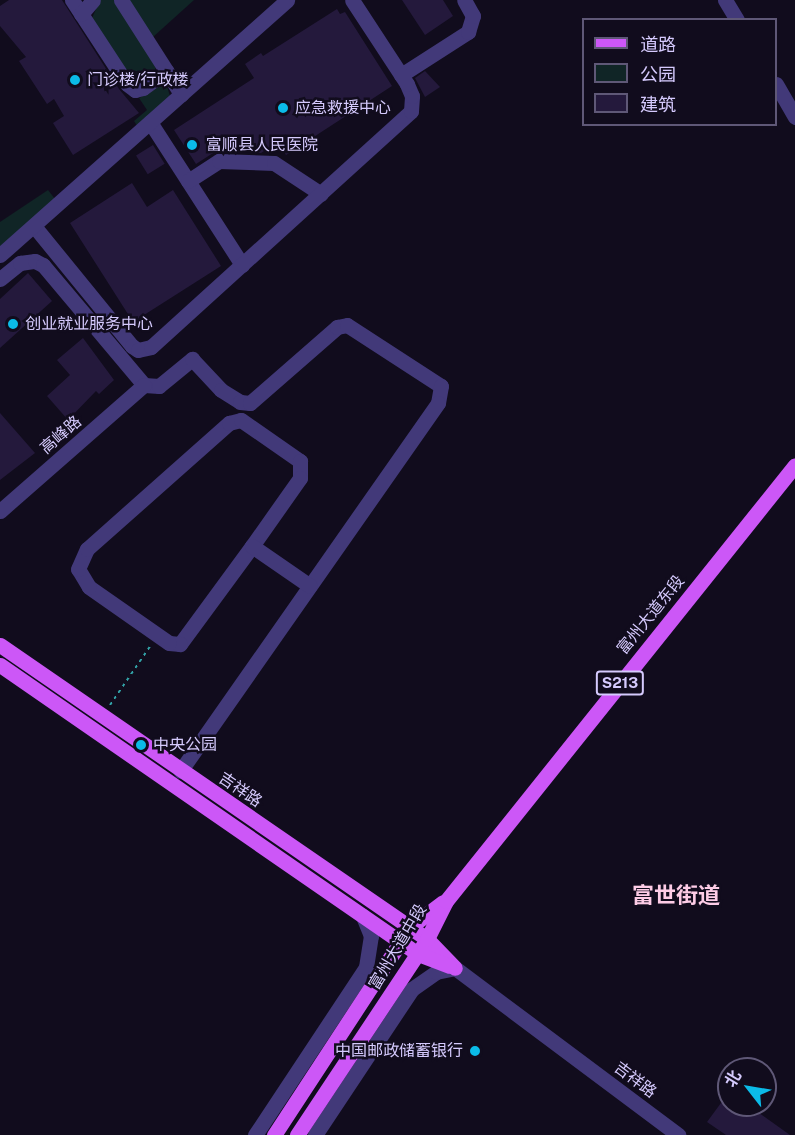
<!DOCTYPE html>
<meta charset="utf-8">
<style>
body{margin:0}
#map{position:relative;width:795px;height:1135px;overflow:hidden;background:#110c1d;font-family:"Public Sans","Noto Sans SC",sans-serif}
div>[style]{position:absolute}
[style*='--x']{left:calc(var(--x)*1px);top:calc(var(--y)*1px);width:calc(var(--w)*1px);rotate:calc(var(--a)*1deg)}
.green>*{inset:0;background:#102526}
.building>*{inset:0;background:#24193c;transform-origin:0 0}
.path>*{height:2px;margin-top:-1px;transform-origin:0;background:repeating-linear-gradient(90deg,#32a4a9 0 3px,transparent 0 7.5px)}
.minor>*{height:15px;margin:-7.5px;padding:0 7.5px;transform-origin:7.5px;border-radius:7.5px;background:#423979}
.major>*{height:15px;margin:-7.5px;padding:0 7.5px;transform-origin:7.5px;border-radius:7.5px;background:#cc57f7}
.dots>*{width:16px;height:16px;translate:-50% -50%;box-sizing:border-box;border:3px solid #110c1d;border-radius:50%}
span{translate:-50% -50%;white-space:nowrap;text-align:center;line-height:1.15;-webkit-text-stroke:5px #110c1d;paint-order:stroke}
.shield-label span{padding:2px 4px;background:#110c1d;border:2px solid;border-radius:4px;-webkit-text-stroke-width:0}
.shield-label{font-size:15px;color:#d5cafd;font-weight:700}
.poi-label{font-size:16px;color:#d5cafd}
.left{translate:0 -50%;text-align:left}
.right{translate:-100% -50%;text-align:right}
.street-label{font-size:16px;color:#d5cafd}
.district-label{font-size:22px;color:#fdcce6;font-weight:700}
.legend{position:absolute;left:582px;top:18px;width:195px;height:108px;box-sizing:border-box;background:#110c1d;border:2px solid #5f5877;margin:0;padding:8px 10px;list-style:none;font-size:18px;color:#d5cafd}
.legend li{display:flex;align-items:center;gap:12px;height:30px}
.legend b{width:30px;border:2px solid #5f5877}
.north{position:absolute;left:717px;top:1057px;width:60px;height:60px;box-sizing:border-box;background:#110c1d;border:2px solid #5f5877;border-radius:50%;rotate:301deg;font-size:16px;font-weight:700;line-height:24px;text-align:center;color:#d5cafd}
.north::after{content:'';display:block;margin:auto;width:21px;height:27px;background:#0bbbe8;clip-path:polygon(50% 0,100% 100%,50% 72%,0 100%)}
</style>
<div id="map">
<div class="green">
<div style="clip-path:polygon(100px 0,114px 0,156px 67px,154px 73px,135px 84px,92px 18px)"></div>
<div style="clip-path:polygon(128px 0,194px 0,153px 37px)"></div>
<div style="clip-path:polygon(166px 83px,170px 96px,138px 127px,134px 121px,147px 110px,139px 98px)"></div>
<div style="clip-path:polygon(48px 190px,55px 199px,0 247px,0 222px)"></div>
</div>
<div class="building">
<div style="clip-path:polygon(9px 0,62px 0,119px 89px,139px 113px,73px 155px,53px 123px,64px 116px,54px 99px,47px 104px,19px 61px,26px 57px,0 26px,0 6px)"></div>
<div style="clip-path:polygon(402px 0,443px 0,453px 16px,425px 35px)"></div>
<div style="clip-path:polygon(337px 9px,340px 14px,345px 12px,392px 86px,286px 155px,278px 142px,261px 153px,252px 152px,241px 135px,196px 164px,174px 130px,254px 78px,245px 64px,261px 53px,263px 56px)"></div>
<div style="clip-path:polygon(425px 71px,440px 87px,425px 97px,415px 78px)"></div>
<div style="left:153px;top:145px;width:22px;height:20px;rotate:58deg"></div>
<div style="clip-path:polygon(132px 183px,147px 207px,173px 190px,221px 266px,133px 322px,70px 223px)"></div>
<div style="clip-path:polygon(28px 273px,52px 301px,0 348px,0 299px)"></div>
<div style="clip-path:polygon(83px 338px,114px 380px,99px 394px,96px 391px,68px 420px,47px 396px,70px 375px,57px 360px)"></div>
<div style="clip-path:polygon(0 413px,35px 453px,0 480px)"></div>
<div style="clip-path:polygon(729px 1092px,729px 1105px,748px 1105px,790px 1135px,726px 1135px,707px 1122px)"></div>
</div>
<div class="path">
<div style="--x:110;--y:705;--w:73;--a:-55.7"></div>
</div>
<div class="minor">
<div style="--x:72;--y:0;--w:100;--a:56.8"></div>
<div style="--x:127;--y:84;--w:10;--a:37"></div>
<div style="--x:135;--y:90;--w:8;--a:-14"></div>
<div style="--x:143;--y:88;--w:29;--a:-36"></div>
<div style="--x:121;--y:0;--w:112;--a:57.4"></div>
<div style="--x:725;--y:0;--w:23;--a:59"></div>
<div style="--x:81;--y:14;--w:18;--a:-49"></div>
<div style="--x:401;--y:75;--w:80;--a:-32.7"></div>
<div style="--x:468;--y:32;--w:17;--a:-73"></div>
<div style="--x:473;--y:16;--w:18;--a:-119"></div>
<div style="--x:776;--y:84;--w:38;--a:60"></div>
<div style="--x:150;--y:122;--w:170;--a:57.2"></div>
<div style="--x:188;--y:181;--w:37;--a:-33"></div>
<div style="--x:219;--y:161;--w:55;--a:2.1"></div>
<div style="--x:274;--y:163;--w:56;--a:33.4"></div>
<div style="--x:34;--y:226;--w:155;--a:50.8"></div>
<div style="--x:132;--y:346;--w:7;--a:34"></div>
<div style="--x:138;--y:350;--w:13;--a:-13"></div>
<div style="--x:151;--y:347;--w:351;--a:-42.2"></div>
<div style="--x:411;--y:111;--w:15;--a:-86"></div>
<div style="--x:412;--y:96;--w:13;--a:-113"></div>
<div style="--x:407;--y:84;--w:100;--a:-123.2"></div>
<div style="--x:0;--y:255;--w:384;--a:-41.6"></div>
<div style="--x:0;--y:279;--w:26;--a:-39"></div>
<div style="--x:20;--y:263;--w:15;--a:-8"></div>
<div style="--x:35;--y:261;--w:9;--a:27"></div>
<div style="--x:43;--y:265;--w:157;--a:49.9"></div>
<div style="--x:144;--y:385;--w:15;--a:4"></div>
<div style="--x:159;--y:386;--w:43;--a:-39.3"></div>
<div style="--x:192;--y:359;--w:42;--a:46.9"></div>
<div style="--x:221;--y:390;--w:22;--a:32"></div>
<div style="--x:240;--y:402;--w:10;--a:6"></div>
<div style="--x:250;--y:403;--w:116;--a:-41.1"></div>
<div style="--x:337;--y:327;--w:10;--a:-11"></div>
<div style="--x:347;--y:325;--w:112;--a:33"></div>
<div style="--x:441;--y:386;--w:17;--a:100"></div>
<div style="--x:438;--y:403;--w:449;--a:125"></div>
<div style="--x:0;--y:511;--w:191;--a:-41.2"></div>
<div style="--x:252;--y:546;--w:122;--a:126.3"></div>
<div style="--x:180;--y:644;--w:11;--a:-175"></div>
<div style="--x:169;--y:643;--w:98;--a:-145"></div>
<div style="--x:89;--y:587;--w:21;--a:-121"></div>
<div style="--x:78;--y:569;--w:22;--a:-66"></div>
<div style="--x:87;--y:549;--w:190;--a:-41.6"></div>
<div style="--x:229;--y:423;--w:12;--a:-14"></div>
<div style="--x:241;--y:420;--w:72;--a:34.8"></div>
<div style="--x:300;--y:461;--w:17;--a:90"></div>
<div style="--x:300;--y:478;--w:83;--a:125.2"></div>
<div style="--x:252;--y:546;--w:70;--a:34.6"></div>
<div style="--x:255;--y:1135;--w:201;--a:-56.5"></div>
<div style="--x:366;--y:967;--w:31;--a:-81"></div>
<div style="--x:371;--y:936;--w:22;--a:-112"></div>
<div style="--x:315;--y:1135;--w:175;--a:-56.4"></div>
<div style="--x:412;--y:989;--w:29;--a:-35"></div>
<div style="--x:436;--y:972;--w:19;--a:-12"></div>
<div style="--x:455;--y:968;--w:279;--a:36.8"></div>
</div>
<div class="major">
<div style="--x:0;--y:645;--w:518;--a:34.55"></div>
<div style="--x:427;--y:939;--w:40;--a:46"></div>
<div style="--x:0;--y:665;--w:508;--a:34.66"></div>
<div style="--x:418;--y:954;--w:33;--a:21"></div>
<div style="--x:274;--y:1135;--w:249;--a:-56.8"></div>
<div style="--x:410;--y:927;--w:41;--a:-37.1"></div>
<div style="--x:297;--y:1135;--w:235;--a:-56.4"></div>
<div style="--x:427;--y:939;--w:42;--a:-63.4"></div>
<div style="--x:446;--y:901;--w:558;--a:-51.32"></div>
</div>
<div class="dots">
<div style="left:75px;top:80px;background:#0bbbe8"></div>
<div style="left:283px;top:108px;background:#0bbbe8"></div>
<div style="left:192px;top:145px;background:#0bbbe8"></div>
<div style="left:13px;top:324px;background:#0bbbe8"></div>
<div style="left:141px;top:745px;background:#0bbbe8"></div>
<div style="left:475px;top:1051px;background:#0bbbe8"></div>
</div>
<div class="shield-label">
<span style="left:620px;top:683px">S213</span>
</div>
<div class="poi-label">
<span class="left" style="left:87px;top:80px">门诊楼/行政楼</span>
<span class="left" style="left:295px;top:108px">应急救援中心</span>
<span class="left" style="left:206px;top:145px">富顺县人民医院</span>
<span class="left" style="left:25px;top:324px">创业就业服务中心</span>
<span class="left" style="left:153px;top:745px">中央公园</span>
<span class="right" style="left:463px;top:1051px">中国邮政储蓄银行</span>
</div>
<div class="street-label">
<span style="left:61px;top:435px;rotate:-41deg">高峰路</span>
<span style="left:651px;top:615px;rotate:-51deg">富州大道东段</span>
<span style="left:240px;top:790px;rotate:34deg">吉祥路</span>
<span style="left:398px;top:947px;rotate:-59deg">富州大道中段</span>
<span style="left:635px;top:1080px;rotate:37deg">吉祥路</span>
</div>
<div class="district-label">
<span style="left:676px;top:896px">富世街道</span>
</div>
<ul class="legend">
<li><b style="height:8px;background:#cc57f7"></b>道路</li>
<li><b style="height:16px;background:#102526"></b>公园</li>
<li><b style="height:16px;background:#24193c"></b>建筑</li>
</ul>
<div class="north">北</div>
</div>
